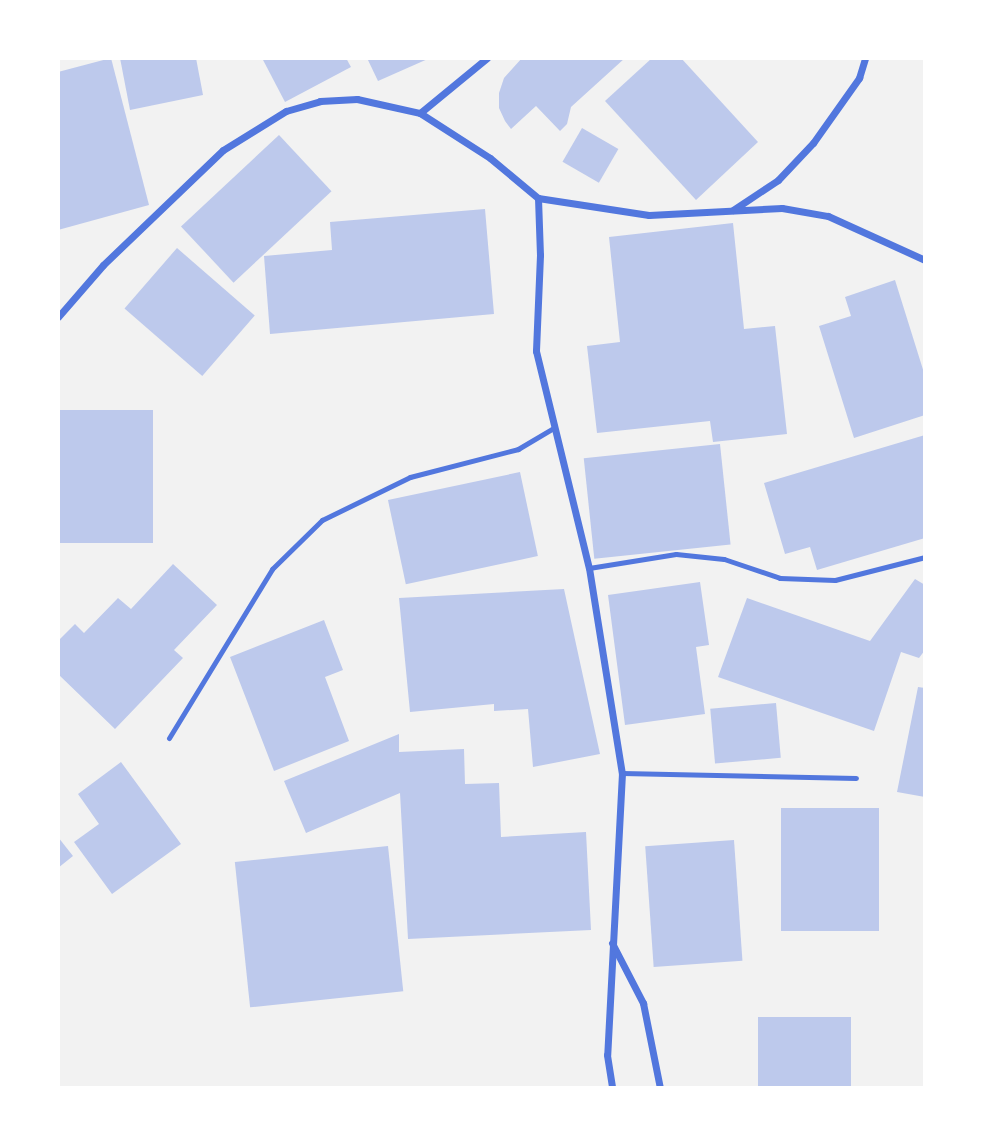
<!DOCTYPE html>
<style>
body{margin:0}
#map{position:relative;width:983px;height:1146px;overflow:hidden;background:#f2f2f2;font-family:Arial,sans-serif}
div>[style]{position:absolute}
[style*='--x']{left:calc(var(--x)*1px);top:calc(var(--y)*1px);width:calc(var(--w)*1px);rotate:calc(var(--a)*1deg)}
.building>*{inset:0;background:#bdc9ec;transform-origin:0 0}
.service>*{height:5px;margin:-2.5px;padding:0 2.5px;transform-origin:2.5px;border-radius:2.5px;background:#5277de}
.minor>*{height:7px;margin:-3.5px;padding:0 3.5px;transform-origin:3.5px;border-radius:3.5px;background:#5277de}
span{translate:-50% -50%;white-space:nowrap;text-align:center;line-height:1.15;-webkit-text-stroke:7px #fff;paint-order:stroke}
.frame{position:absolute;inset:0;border:60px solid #fff;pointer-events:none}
</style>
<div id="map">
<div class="building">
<div style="clip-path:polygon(111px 58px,149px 205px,58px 230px,58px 72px)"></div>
<div style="clip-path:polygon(120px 58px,196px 58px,203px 95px,130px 110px)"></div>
<div style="clip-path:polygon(262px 58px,346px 58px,351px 67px,285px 102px)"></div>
<div style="clip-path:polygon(367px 58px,430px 58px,378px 81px)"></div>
<div style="clip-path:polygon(522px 58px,625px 58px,571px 107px,567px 124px,560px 131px,536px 106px,511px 129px,505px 121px,499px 108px,499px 93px,504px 78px)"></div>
<div style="clip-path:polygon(652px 58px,681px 58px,758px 142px,696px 200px,605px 101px)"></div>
<div style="left:582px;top:128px;width:42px;height:39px;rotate:30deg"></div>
<div style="left:279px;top:135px;width:77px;height:134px;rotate:47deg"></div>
<div style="clip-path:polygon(485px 209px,494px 314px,270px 334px,264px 256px,332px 250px,330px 222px)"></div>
<div style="clip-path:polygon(733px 223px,744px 329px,775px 326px,787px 434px,713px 442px,710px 421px,597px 433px,587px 346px,620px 342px,609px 237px)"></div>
<div style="left:177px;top:248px;width:103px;height:80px;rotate:41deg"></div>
<div style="clip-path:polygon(895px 280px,925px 376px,925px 415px,854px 438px,819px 326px,851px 316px,845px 297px)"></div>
<div style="left:153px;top:410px;width:133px;height:95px;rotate:90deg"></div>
<div style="clip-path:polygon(925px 435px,925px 538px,817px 570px,810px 547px,785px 554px,764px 483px)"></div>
<div style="left:720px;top:444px;width:101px;height:137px;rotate:84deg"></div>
<div style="left:520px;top:472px;width:86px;height:135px;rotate:78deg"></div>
<div style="clip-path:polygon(173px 564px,217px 605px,174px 650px,183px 658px,115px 729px,58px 674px,58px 641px,75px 624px,84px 633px,118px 598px,131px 609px)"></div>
<div style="clip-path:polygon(915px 579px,925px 585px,925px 650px,919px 658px,901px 652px,874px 731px,718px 677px,747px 598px,870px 641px)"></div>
<div style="clip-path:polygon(700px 582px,709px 645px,696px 647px,705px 714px,625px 725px,608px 595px)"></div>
<div style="clip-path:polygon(564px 589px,600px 754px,533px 767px,528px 709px,494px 711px,494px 704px,410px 712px,399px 598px)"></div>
<div style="clip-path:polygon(324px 620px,343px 670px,325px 677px,349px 741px,274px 771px,230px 657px)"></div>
<div style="clip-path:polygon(918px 687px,925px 688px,925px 797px,897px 792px)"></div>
<div style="left:776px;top:703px;width:55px;height:66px;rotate:85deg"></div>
<div style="clip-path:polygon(399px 734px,399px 752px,464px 749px,465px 784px,499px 783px,501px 837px,586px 832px,591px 930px,408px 939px,400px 793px,306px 833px,284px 781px)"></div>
<div style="clip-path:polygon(121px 762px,181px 844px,112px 894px,74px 842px,99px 824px,78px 794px)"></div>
<div style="left:879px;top:808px;width:123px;height:98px;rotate:90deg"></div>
<div style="clip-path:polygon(58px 837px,73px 856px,58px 868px)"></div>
<div style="left:734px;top:840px;width:121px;height:89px;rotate:86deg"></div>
<div style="left:388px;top:846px;width:146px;height:154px;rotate:84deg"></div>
<div style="left:851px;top:1017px;width:71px;height:93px;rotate:90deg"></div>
</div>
<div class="service">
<div style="--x:589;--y:568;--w:88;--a:-9.1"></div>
<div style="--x:676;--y:554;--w:48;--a:5.9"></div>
<div style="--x:724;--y:559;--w:59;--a:18.7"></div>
<div style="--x:780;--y:578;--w:55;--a:2.1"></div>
<div style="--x:835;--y:580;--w:93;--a:-14.3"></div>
<div style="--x:169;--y:738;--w:198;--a:-58.6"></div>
<div style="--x:272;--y:569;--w:70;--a:-44.4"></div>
<div style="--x:322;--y:520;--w:98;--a:-26"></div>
<div style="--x:410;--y:477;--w:112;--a:-14.5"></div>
<div style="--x:518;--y:449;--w:43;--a:-30.7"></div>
<div style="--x:622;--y:773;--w:234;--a:1.2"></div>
</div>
<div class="minor">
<div style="--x:420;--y:113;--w:87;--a:-39.4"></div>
<div style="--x:538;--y:198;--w:57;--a:88"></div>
<div style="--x:540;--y:255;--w:96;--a:92.4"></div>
<div style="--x:536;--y:351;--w:223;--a:76.3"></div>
<div style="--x:589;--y:568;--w:208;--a:80.9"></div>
<div style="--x:622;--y:773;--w:282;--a:93"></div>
<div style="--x:607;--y:1055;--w:33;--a:81"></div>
<div style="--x:733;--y:210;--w:54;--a:-33.7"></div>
<div style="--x:778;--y:180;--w:51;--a:-46.6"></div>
<div style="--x:813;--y:143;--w:80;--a:-54.7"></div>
<div style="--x:859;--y:78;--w:21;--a:-73"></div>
<div style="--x:58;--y:317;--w:69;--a:-49.1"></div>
<div style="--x:103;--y:265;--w:166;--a:-43.8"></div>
<div style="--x:223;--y:150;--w:74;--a:-31.8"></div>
<div style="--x:286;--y:111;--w:35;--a:-16"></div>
<div style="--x:320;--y:101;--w:37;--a:-3"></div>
<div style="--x:357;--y:99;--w:65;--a:12.5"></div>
<div style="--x:420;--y:113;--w:83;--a:32.7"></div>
<div style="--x:490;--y:158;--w:62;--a:39.8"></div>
<div style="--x:538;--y:198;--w:112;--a:8.7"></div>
<div style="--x:649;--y:215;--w:133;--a:-3"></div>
<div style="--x:782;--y:208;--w:47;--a:9.9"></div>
<div style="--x:828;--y:216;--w:107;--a:24.4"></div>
<div style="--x:612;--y:943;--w:68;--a:62.7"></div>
<div style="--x:643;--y:1003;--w:87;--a:78.7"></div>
</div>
<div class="frame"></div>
</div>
